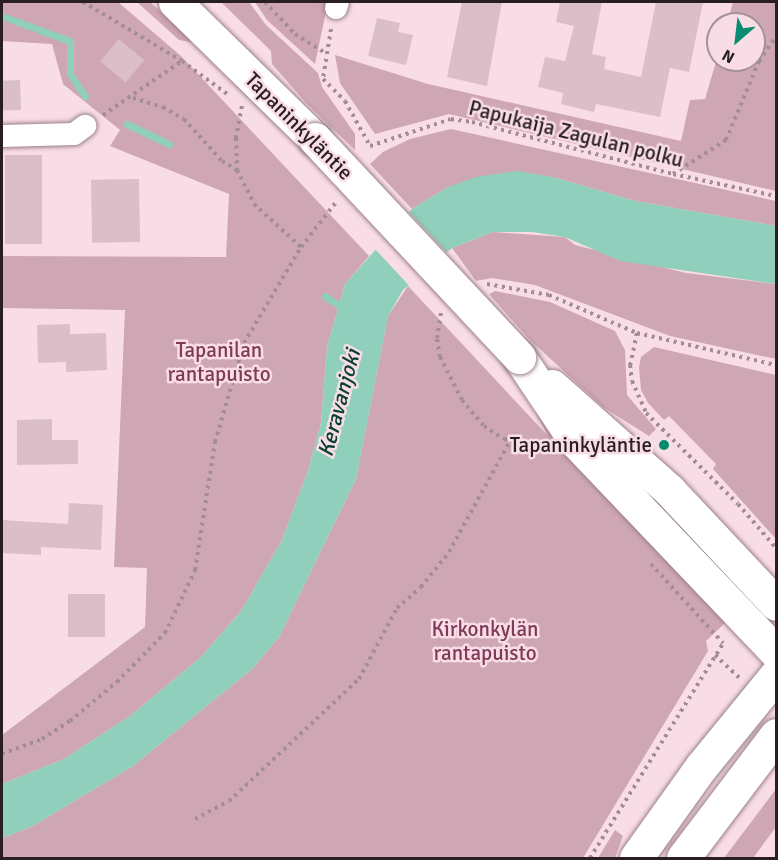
<!DOCTYPE html>
<meta charset="utf-8">
<style>
body{margin:0}
#map{position:relative;width:778px;height:860px;overflow:hidden;background:#f9dde6;font-family:Signika,sans-serif}
div>[style]{position:absolute}
[style*='--x']{left:calc(var(--x)*1px);top:calc(var(--y)*1px);width:calc(var(--w)*1px);rotate:calc(var(--a)*1deg)}
.green>*{inset:0;background:#cfa6b4}
.water>*{inset:0;background:#90cfbc}
.pier>*{inset:0;background:#f9dde6;transform-origin:0 0}
.stream>*{height:7px;margin:-3.5px;padding:0 3.5px;transform-origin:3.5px;border-radius:3.5px;background:#90cfbc}
.building>*{inset:0;background:#dabfc8;transform-origin:0 0}
.path>*{height:4px;margin-top:-2px;transform-origin:0;background:repeating-linear-gradient(90deg,#a28d94 0 3px,transparent 0 7.5px)}
.roads{filter:drop-shadow(0 0 2px #9b818a) drop-shadow(0 0 2px #9b818a)}
.minor>*{height:22px;margin:-11px;padding:0 11px;transform-origin:11px;border-radius:11px;background:#fff}
.primary>*{height:33px;margin:-16.5px;padding:0 16.5px;transform-origin:16.5px;border-radius:16.5px;background:#fff}
.bridges{filter:drop-shadow(0 0 2px #9b818a) drop-shadow(0 0 2px #9b818a)}
.primary-bridge>*{height:33px;margin:-16.5px;padding:0 16.5px;transform-origin:16.5px;border-radius:16.5px;background:#fff}
.dots>*{width:16px;height:16px;translate:-50% -50%;box-sizing:border-box;border:3px solid #f9dde6;border-radius:50%}
span{translate:-50% -50%;white-space:nowrap;text-align:center;line-height:1.15;-webkit-text-stroke:5px #f9dde6;paint-order:stroke}
.street-label{font-size:21px;color:#291f23}
.park-label{font-size:21px;color:#7e3a56}
.poi-label{font-size:21px;color:#291f23}
.right{translate:-100% -50%;text-align:right}
.water-label{font-size:22px;color:#074134;font-style:italic}
.frame{position:absolute;inset:0;border:3px solid #291f23;pointer-events:none}
.north{position:absolute;left:706px;top:12px;width:60px;height:60px;box-sizing:border-box;background:#f9dde6;border:2px solid #a69198;border-radius:50%;rotate:208deg;font-size:16px;font-weight:700;line-height:24px;text-align:center;color:#291f23}
.north::after{content:'';display:block;margin:auto;width:21px;height:27px;background:#078c71;clip-path:polygon(50% 0,100% 100%,50% 72%,0 100%)}
</style>
<div id="map">
<div class="green">
<div style="clip-path:polygon(2px 2px,118px 2px,181px 56px,369px 256px,345px 284px,327px 347px,321px 423px,308px 471px,281px 542px,241px 611px,201px 657px,130px 716px,64px 759px,2px 784px,2px 735px,145px 627px,147px 568px,114px 567px,125px 310px,2px 308px,2px 256px,226px 257px,229px 194px,110px 146px,120px 130px,63px 84px,52px 44px,2px 41px)"></div>
<div style="clip-path:polygon(137px 2px,150px 2px,196px 43px,179px 40px)"></div>
<div style="clip-path:polygon(221px 2px,249px 2px,266px 25px,318px 73px,322px 87px,355px 134px,355px 150px,307px 104px,272px 64px,271px 51px)"></div>
<div style="clip-path:polygon(255px 2px,328px 2px,315px 64px,267px 20px)"></div>
<div style="clip-path:polygon(733px 2px,776px 2px,776px 191px,449px 114px,375px 134px,340px 83px,335px 55px,428px 84px,681px 141px,690px 100px,705px 99px,718px 55px,718px 60px,754px 60px,754px 24px,727px 24px)"></div>
<div style="clip-path:polygon(451px 129px,776px 201px,776px 226px,635px 201px,553px 177px,448px 187px,412px 209px,370px 164px,383px 152px,410px 139px)"></div>
<div style="clip-path:polygon(493px 232px,565px 237px,575px 245px,686px 273px,776px 284px,776px 359px,670px 336px,535px 285px,492px 278px,476px 281px,452px 248px)"></div>
<div style="clip-path:polygon(408px 286px,548px 436px,536px 413px,536px 404px,726px 622px,706px 641px,708px 651px,583px 858px,2px 858px,2px 838px,31px 827px,133px 766px,252px 669px,279px 637px,356px 479px,388px 316px)"></div>
<div style="clip-path:polygon(495px 291px,550px 302px,615px 331px,625px 350px,627px 395px,656px 429px,649px 436px,603px 407px,529px 339px,489px 294px)"></div>
<div style="clip-path:polygon(654px 347px,776px 375px,776px 539px,713px 469px,716px 464px,669px 416px,664px 420px,648px 403px,641px 390px,639px 367px,641px 357px)"></div>
<div style="clip-path:polygon(776px 789px,776px 827px,753px 858px,724px 858px)"></div>
<div style="clip-path:polygon(615px 830px,623px 836px,615px 858px,598px 858px)"></div>
</div>
<div class="water">
<div style="clip-path:polygon(517px 171px,553px 177px,635px 201px,776px 226px,776px 284px,620px 261px,565px 237px,532px 232px,493px 232px,452px 248px,403px 290px,388px 316px,356px 479px,279px 637px,252px 669px,133px 766px,31px 827px,2px 838px,2px 784px,64px 759px,130px 716px,201px 657px,241px 611px,281px 542px,308px 471px,321px 423px,327px 347px,345px 284px,412px 209px,448px 187px,476px 177px)"></div>
</div>
<div class="pier">
<div style="left:407px;top:210px;width:62px;height:50px;rotate:47deg"></div>
</div>
<div class="stream">
<div style="--x:2;--y:16;--w:72;--a:20.2"></div>
<div style="--x:70;--y:41;--w:33;--a:90"></div>
<div style="--x:70;--y:74;--w:27;--a:56"></div>
<div style="--x:127;--y:124;--w:47;--a:25.5"></div>
<div style="--x:325;--y:296;--w:18;--a:34"></div>
</div>
<div class="building">
<div style="clip-path:polygon(462px 2px,502px 2px,487px 86px,447px 77px)"></div>
<div style="clip-path:polygon(560px 2px,602px 2px,592px 54px,606px 57px,604px 69px,641px 77px,656px 2px,703px 2px,689px 72px,670px 68px,660px 117px,596px 104px,594px 112px,561px 104px,563px 93px,538px 87px,545px 57px,565px 61px,574px 26px,556px 22px)"></div>
<div style="clip-path:polygon(377px 18px,400px 23px,398px 32px,413px 35px,406px 65px,368px 56px)"></div>
<div style="left:119px;top:39px;width:33px;height:29px;rotate:40deg"></div>
<div style="left:20px;top:80px;width:30px;height:18px;rotate:88deg"></div>
<div style="left:5px;top:155px;width:37px;height:89px"></div>
<div style="left:139px;top:179px;width:63px;height:48px;rotate:89deg"></div>
<div style="clip-path:polygon(70px 324px,70px 334px,106px 333px,107px 370px,66px 372px,66px 362px,38px 363px,37px 325px)"></div>
<div style="clip-path:polygon(52px 419px,52px 440px,78px 440px,78px 464px,17px 465px,17px 420px)"></div>
<div style="clip-path:polygon(69px 503px,103px 505px,101px 550px,41px 547px,41px 555px,2px 553px,2px 520px,68px 524px)"></div>
<div style="left:68px;top:594px;width:37px;height:43px"></div>
</div>
<div class="path">
<div style="--x:83;--y:2;--w:115;--a:30.8"></div>
<div style="--x:182;--y:61;--w:59;--a:36.1"></div>
<div style="--x:265;--y:2;--w:44;--a:46.8"></div>
<div style="--x:295;--y:34;--w:36;--a:32"></div>
<div style="--x:331;--y:29;--w:51;--a:99.1"></div>
<div style="--x:323;--y:79;--w:31;--a:45"></div>
<div style="--x:345;--y:101;--w:51;--a:60.9"></div>
<div style="--x:133;--y:98;--w:31;--a:17"></div>
<div style="--x:163;--y:107;--w:24;--a:30"></div>
<div style="--x:184;--y:119;--w:57;--a:47.9"></div>
<div style="--x:222;--y:161;--w:17;--a:31"></div>
<div style="--x:242;--y:106;--w:33;--a:101"></div>
<div style="--x:236;--y:138;--w:32;--a:88"></div>
<div style="--x:237;--y:170;--w:38;--a:63"></div>
<div style="--x:254;--y:204;--w:64;--a:42.5"></div>
<div style="--x:103;--y:115;--w:96;--a:-34.4"></div>
<div style="--x:370;--y:146;--w:85;--a:-18.4"></div>
<div style="--x:451;--y:119;--w:21;--a:8"></div>
<div style="--x:472;--y:122;--w:208;--a:14.5"></div>
<div style="--x:673;--y:174;--w:105;--a:12.1"></div>
<div style="--x:673;--y:174;--w:63;--a:-32.7"></div>
<div style="--x:726;--y:140;--w:86;--a:-67.3"></div>
<div style="--x:759;--y:61;--w:29;--a:-55"></div>
<div style="--x:487;--y:284;--w:63;--a:10.1"></div>
<div style="--x:549;--y:295;--w:96;--a:23.4"></div>
<div style="--x:637;--y:333;--w:143;--a:13"></div>
<div style="--x:441;--y:313;--w:26;--a:99"></div>
<div style="--x:437;--y:339;--w:18;--a:81"></div>
<div style="--x:440;--y:357;--w:48;--a:62.9"></div>
<div style="--x:462;--y:400;--w:34;--a:50"></div>
<div style="--x:484;--y:426;--w:24;--a:33"></div>
<div style="--x:504;--y:439;--w:31;--a:13"></div>
<div style="--x:534;--y:446;--w:11;--a:-15"></div>
<div style="--x:637;--y:333;--w:33;--a:102"></div>
<div style="--x:630;--y:365;--w:16;--a:83"></div>
<div style="--x:632;--y:381;--w:35;--a:66"></div>
<div style="--x:646;--y:413;--w:129;--a:44.7"></div>
<div style="--x:738;--y:504;--w:58;--a:49.2"></div>
<div style="--x:651;--y:564;--w:107;--a:47.7"></div>
<div style="--x:715;--y:655;--w:34;--a:43"></div>
<div style="--x:2;--y:754;--w:43;--a:-20.6"></div>
<div style="--x:42;--y:739;--w:33;--a:-33"></div>
<div style="--x:70;--y:721;--w:61;--a:-39.7"></div>
<div style="--x:117;--y:682;--w:69;--a:-45.6"></div>
<div style="--x:165;--y:633;--w:70;--a:-64.5"></div>
<div style="--x:195;--y:570;--w:130;--a:-81.1"></div>
<div style="--x:215;--y:442;--w:103;--a:-73.7"></div>
<div style="--x:244;--y:343;--w:112;--a:-59.3"></div>
<div style="--x:301;--y:247;--w:58;--a:-52"></div>
<div style="--x:195;--y:819;--w:38;--a:-28"></div>
<div style="--x:229;--y:801;--w:178;--a:-43.2"></div>
<div style="--x:359;--y:679;--w:81;--a:-61.8"></div>
<div style="--x:397;--y:608;--w:32;--a:-41"></div>
<div style="--x:421;--y:587;--w:45;--a:-51.3"></div>
<div style="--x:449;--y:552;--w:127;--a:-61.2"></div>
<div style="--x:590;--y:858;--w:254;--a:-58.2"></div>
</div>
<div class="roads">
<div class="minor">
<div style="--x:336;--y:8;--w:6;--a:-72"></div>
<div style="--x:2;--y:136;--w:72;--a:-1.6"></div>
<div style="--x:74;--y:134;--w:14;--a:-36"></div>
</div>
<div class="primary">
<div style="--x:175;--y:2;--w:196;--a:44.4"></div>
<div style="--x:519;--y:357;--w:102;--a:56.2"></div>
<div style="--x:576;--y:442;--w:290;--a:46.4"></div>
<div style="--x:552;--y:386;--w:157;--a:41.6"></div>
<div style="--x:669;--y:490;--w:156;--a:46.8"></div>
<div style="--x:636;--y:858;--w:112;--a:-54.5"></div>
<div style="--x:701;--y:767;--w:119;--a:-50.8"></div>
<div style="--x:683;--y:858;--w:154;--a:-52.9"></div>
</div>
</div>
<div class="bridges">
<div class="primary-bridge">
<div style="--x:315;--y:139;--w:299;--a:46.9"></div>
</div>
</div>
<div class="dots">
<div style="left:664px;top:445px;background:#078c71"></div>
</div>
<div class="street-label">
<span style="left:299px;top:126px;rotate:45deg">Tapaninkyläntie</span>
<span style="left:576px;top:134px;rotate:14deg">Papukaija Zagulan polku</span>
</div>
<div class="park-label">
<span style="left:219px;top:362px">Tapanilan<br>rantapuisto</span>
<span style="left:485px;top:641px">Kirkonkylän<br>rantapuisto</span>
</div>
<div class="poi-label">
<span class="right" style="left:652px;top:445px">Tapaninkyläntie</span>
</div>
<div class="water-label">
<span style="left:339px;top:403px;rotate:-75deg">Keravanjoki</span>
</div>
<div class="frame"></div>
<div class="north">N</div>
</div>
